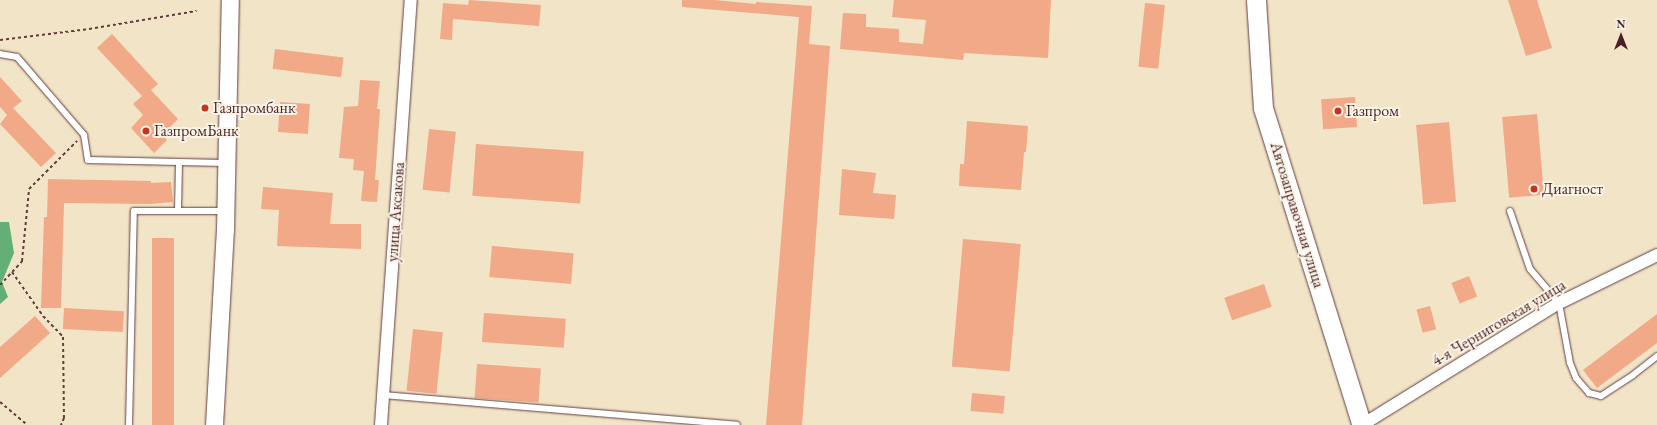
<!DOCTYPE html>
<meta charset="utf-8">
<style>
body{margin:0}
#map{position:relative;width:1657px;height:425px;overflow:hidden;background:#f2e4c7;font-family:"EB Garamond",serif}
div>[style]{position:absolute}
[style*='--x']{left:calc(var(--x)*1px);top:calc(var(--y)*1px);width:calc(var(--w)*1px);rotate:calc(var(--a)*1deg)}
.forest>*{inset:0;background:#64af78}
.building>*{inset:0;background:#f1a988;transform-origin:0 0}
.path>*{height:2px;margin-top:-1px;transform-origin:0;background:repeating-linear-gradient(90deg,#633d42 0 3px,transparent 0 6px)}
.roads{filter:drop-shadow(0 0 1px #633d42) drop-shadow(0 0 1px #633d42)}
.service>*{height:6px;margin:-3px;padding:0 3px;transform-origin:3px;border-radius:3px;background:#fff}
.minor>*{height:12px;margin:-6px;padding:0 6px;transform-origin:6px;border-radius:6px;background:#fff}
.secondary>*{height:17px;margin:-8.5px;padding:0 8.5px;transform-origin:8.5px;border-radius:8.5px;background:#fff}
.primary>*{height:19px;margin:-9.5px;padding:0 9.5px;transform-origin:9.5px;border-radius:9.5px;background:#fff}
.dots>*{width:11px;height:11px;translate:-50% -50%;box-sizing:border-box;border:2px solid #fcf5e5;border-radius:50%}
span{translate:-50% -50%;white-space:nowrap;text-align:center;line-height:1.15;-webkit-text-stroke:4px #fcf5e5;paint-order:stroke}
.poi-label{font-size:16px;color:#4a1f2b}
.left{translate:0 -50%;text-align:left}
.street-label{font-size:16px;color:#4a1f2b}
.north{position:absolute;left:1601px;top:16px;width:40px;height:40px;-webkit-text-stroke:3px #fcf5e5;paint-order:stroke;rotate:0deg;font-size:11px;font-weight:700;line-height:16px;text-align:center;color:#4a1f2b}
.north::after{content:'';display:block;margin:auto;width:14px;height:18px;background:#4a1f2b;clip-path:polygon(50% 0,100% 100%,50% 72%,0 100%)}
</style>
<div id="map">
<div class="forest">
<div style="clip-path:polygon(0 222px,9px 222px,14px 253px,2px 282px,8px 297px,0 304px)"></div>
</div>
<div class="building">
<div style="clip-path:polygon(469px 0,541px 5px,539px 26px,453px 19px,452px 40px,440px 39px,443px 3px,468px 5px)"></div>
<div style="clip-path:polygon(682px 0,715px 0,756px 4px,756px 2px,812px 6px,809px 44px,830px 46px,802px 425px,766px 425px,799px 17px,682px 7px)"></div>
<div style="clip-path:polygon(894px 0,1051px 0,1048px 58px,964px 53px,963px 60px,840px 49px,843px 13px,866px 14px,866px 27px,899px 29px,899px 42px,923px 44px,926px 20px,892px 17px)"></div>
<div style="clip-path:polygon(1508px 0,1537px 0,1552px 48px,1526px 56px)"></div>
<div style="left:1145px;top:3px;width:20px;height:64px;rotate:6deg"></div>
<div style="clip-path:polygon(112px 34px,158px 84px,151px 90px,178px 119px,162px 135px,167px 140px,154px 153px,131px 128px,143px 115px,133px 104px,142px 96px,97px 48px)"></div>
<div style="left:275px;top:49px;width:69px;height:20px;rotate:7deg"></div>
<div style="clip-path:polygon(0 77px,22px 101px,13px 108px,56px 153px,41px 167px,0 124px,7px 115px,0 107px)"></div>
<div style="clip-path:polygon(360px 80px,380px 81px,377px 109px,380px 109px,375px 180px,379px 180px,377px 202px,361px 201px,364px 171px,353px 170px,354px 159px,339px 158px,344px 107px,358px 106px)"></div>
<div style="left:1355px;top:97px;width:30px;height:34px;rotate:86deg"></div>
<div style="left:280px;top:102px;width:30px;height:30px;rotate:4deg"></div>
<div style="left:1537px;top:114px;width:81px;height:35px;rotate:85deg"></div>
<div style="clip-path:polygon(967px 121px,1028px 126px,1026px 152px,1024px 152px,1021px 190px,959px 186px,960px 164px,964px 164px)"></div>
<div style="left:1449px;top:122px;width:80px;height:33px;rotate:85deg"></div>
<div style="left:429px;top:129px;width:27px;height:61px;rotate:6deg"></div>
<div style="left:476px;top:144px;width:108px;height:52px;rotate:4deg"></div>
<div style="clip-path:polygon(842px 169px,876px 173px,873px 193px,896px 195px,894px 219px,839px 215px)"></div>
<div style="clip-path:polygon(48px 179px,151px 181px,151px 183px,171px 182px,173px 202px,150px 204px,64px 203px,61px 308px,41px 308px,44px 217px,47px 217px)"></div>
<div style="clip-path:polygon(263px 187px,333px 193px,330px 224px,361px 224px,361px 249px,277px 246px,279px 210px,261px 209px)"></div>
<div style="left:152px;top:238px;width:22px;height:187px"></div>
<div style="left:963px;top:239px;width:58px;height:128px;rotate:5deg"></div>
<div style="left:492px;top:246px;width:82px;height:31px;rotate:5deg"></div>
<div style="left:1469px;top:276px;width:22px;height:19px;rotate:68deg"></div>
<div style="left:1264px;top:284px;width:24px;height:42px;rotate:71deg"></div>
<div style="left:1430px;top:306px;width:24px;height:14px;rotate:75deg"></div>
<div style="left:64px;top:308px;width:60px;height:21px;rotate:3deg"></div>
<div style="left:484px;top:313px;width:82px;height:29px;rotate:4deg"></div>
<div style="clip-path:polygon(1657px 314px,1657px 343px,1597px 388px,1583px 370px)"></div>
<div style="clip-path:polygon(35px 316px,50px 333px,0 378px,0 347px)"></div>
<div style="left:413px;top:329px;width:30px;height:62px;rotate:6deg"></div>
<div style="left:477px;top:364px;width:64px;height:34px;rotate:4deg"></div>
<div style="left:972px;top:393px;width:33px;height:18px;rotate:5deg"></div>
</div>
<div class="path">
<div style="--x:0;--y:40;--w:90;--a:-7"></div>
<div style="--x:89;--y:29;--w:109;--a:-9.5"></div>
<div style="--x:12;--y:272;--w:54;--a:54.8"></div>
<div style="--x:43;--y:316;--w:29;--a:46"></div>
<div style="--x:63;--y:337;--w:81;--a:89.3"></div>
<div style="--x:64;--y:418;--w:8;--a:113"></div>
<div style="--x:0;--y:285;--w:33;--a:-47"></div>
<div style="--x:22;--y:261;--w:72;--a:-84.4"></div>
<div style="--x:29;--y:189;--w:68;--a:-45"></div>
<div style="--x:0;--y:402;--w:35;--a:40"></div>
</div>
<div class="roads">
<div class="service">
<div style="--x:0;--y:54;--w:17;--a:10"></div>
<div style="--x:17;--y:57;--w:103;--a:49.3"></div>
<div style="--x:84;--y:135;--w:25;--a:81"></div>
<div style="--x:88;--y:160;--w:137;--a:1.3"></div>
<div style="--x:178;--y:211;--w:48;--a:-88.8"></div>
<div style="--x:1510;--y:211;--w:61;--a:71"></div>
<div style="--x:1530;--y:269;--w:45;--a:49.5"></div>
<div style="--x:1559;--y:303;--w:61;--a:79.6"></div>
<div style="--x:1570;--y:363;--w:16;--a:68"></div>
<div style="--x:1576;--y:378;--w:20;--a:49"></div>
<div style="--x:1589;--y:393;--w:12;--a:14"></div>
<div style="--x:1601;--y:396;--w:38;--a:-33"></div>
<div style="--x:1633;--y:375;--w:31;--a:-38"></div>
<div style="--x:383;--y:395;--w:355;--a:4.8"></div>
<div style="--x:129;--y:425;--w:214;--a:-88.7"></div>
<div style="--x:134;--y:211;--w:91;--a:0"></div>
</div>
<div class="minor">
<div style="--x:381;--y:425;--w:426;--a:-86"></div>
<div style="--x:1362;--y:425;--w:232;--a:-31.8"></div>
<div style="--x:1559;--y:303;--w:109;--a:-26.1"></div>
</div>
<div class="secondary">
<div style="--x:214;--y:425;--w:195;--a:-86.8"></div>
<div style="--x:225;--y:230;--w:230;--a:-88.8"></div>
</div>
<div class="primary">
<div style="--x:1256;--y:0;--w:108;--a:86.3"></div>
<div style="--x:1263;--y:108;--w:332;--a:72.7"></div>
</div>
</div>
<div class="dots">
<div style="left:205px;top:108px;background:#c8321e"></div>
<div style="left:1338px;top:111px;background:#c8321e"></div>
<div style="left:146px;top:131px;background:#c8321e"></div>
<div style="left:1534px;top:189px;background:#c8321e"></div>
</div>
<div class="poi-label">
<span class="left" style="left:213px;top:108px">Газпромбанк</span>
<span class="left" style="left:1346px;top:111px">Газпром</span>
<span class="left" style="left:154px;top:131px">ГазпромБанк</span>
<span class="left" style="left:1542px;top:189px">Диагност</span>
</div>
<div class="street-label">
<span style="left:396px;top:212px;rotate:-86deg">улица Аксакова</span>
<span style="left:1297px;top:215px;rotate:73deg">Автозаправочная улица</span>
<span style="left:1499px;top:323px;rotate:-31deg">4-я Черниговская улица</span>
</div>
<div class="north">N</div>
</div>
